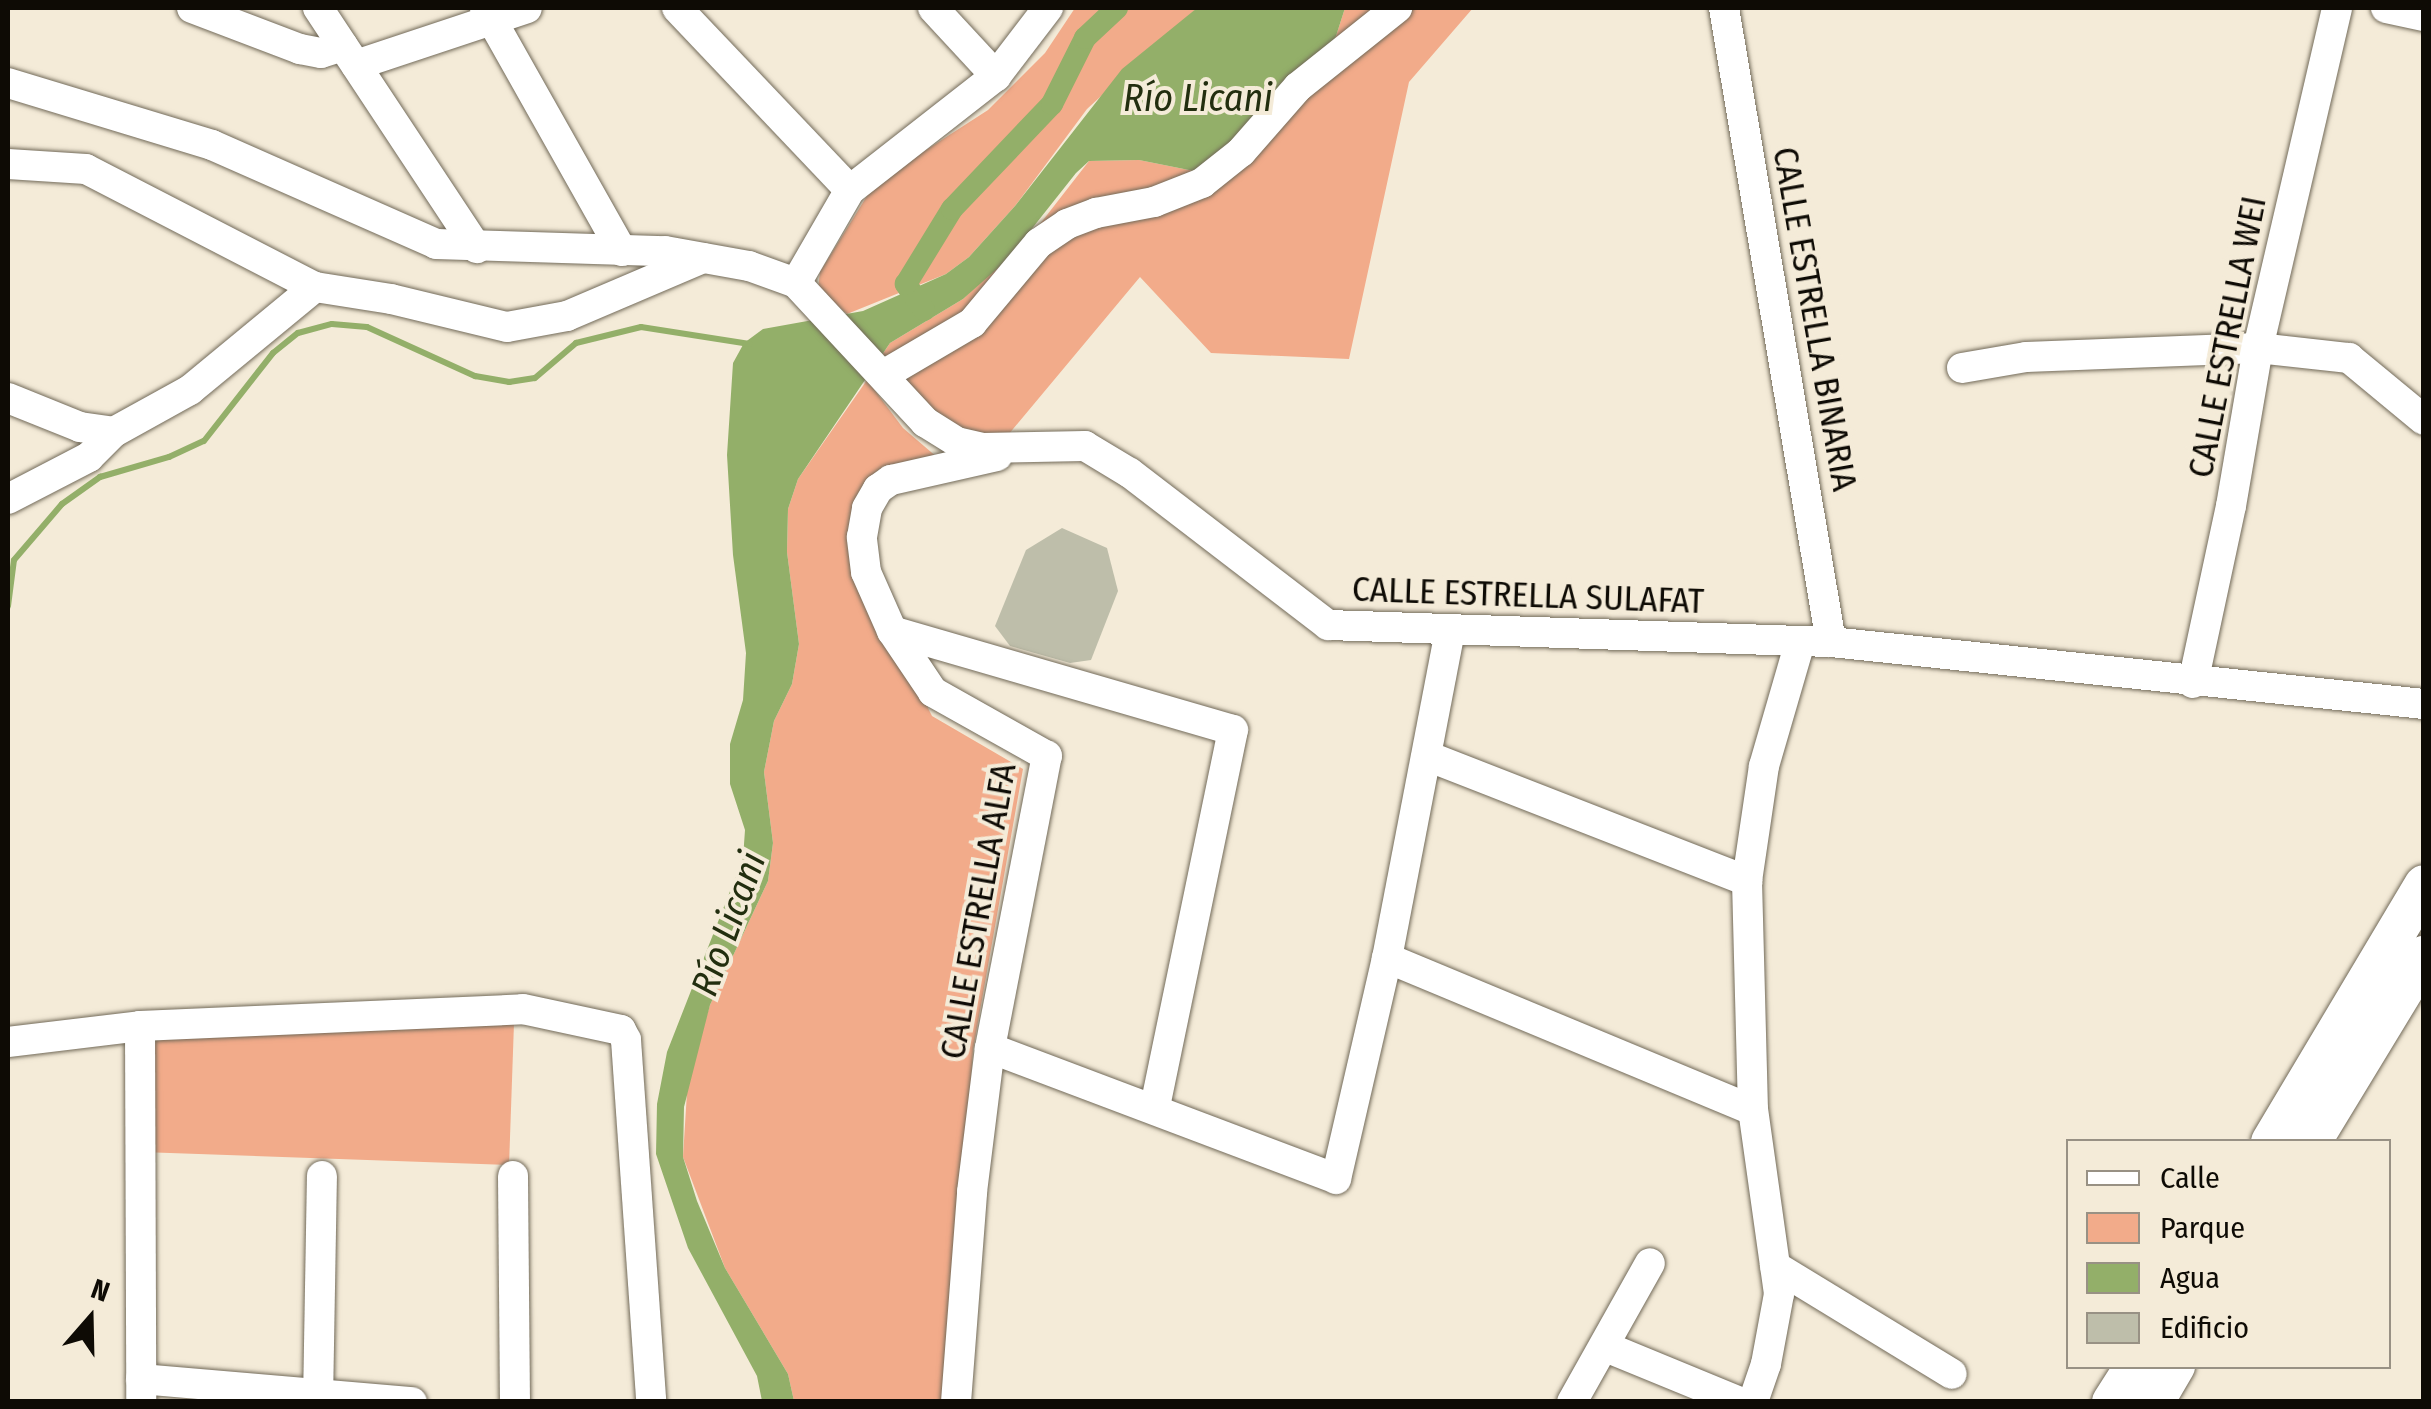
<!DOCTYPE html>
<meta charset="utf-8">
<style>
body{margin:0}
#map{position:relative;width:2431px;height:1409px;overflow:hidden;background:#f4ebd8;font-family:"Fira Sans Condensed",sans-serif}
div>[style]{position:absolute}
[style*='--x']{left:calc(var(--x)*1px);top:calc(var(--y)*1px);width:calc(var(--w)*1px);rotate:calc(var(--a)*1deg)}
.green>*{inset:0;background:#f2ab8a;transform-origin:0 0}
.water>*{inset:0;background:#93af69}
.stream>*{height:6px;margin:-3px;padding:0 3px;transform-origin:3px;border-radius:3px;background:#93af69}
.canal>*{height:22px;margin:-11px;padding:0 11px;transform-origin:11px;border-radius:11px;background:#93af69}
.building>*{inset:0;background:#bebeaa}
.roads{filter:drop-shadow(0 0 2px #726a59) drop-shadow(0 0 2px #726a59)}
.minor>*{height:30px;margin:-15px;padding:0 15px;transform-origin:15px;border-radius:15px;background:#fff}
.major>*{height:40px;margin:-20px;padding:0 20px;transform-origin:20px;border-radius:20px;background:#fff}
span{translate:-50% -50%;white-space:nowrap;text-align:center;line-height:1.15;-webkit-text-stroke:8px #f4ebd8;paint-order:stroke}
.street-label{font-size:35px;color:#0e0b05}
.water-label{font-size:38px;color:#222e0f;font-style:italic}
.frame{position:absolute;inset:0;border:10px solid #0e0b05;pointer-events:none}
.legend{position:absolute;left:2066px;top:1139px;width:325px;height:230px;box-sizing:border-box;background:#f4ebd8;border:2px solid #989184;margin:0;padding:12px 18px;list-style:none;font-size:30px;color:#0e0b05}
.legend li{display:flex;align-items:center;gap:20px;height:50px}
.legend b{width:50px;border:2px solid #989184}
.north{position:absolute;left:40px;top:1269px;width:100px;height:100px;-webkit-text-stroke:8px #f4ebd8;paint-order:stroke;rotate:20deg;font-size:28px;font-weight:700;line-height:40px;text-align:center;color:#0e0b05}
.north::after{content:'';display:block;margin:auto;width:35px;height:45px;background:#0e0b05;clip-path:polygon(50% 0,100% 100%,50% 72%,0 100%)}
</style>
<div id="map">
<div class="green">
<div style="clip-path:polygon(1075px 8px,1197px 8px,1087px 109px,1015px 206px,969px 257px,946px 274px,847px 314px,818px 289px,820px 272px,875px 183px,988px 110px,1045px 53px)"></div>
<div style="clip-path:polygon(1345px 8px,1473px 8px,1409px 82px,1349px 359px,1211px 353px,1140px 277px,998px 447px,939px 419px,882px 355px,890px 343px,963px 299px,1033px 233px,1089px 161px,1139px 160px,1199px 172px,1336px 36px)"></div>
<div style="clip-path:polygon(867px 380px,903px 428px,945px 464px,858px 503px,908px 668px,932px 716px,1023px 769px,973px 1050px,950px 1401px,794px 1401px,788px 1374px,725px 1268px,683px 1157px,688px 1076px,710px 1005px,768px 881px,773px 843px,764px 772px,774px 721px,792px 684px,799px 644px,787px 552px,788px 509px,798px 479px)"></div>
<div style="left:514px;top:1023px;width:142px;height:361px;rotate:92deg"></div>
</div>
<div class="water">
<div style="clip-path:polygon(1197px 8px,1345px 8px,1336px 36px,1310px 76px,1199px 172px,1139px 160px,1089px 161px,1076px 173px,1007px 260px,963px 299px,890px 343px,798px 479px,788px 509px,787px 552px,799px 644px,792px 684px,774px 721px,764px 772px,773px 843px,768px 881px,710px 1005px,684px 1107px,683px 1157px,697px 1201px,725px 1268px,788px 1374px,794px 1401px,762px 1401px,757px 1376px,688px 1248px,656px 1154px,657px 1104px,667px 1052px,743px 858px,745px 830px,730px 784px,730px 744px,743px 700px,746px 653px,733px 555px,727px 455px,733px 363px,744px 343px,763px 329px,863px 311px,946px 274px,969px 257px,1015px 206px,1122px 69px)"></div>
</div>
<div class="stream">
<div style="--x:8;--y:606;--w:46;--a:-82.6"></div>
<div style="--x:14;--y:560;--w:74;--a:-49.4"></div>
<div style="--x:62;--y:504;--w:47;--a:-35.4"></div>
<div style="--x:100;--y:477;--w:72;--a:-16.2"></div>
<div style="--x:169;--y:457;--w:38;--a:-25"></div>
<div style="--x:204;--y:441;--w:112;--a:-51.9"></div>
<div style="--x:273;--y:353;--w:32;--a:-39"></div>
<div style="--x:298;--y:333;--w:35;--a:-15"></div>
<div style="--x:332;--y:324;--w:35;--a:5"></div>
<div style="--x:367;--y:327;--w:119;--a:24.4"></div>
<div style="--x:475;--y:376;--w:35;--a:10"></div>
<div style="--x:509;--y:382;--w:26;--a:-9"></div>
<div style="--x:535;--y:378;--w:54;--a:-40.5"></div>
<div style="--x:576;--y:343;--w:67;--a:-13.8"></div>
<div style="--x:641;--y:327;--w:110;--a:8.9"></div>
</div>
<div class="canal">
<div style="--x:924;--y:310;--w:32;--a:-125"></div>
<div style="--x:906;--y:284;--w:88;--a:-58.5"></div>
<div style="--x:952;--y:209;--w:145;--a:-46.4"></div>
<div style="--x:1052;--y:104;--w:74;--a:-63.4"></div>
<div style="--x:1085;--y:38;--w:44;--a:-43.2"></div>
</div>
<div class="building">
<div style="clip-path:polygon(1062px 528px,1107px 548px,1118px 591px,1091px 660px,1070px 663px,1010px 646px,995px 626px,1026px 550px)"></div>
</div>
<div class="roads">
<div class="minor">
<div style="--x:192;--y:8;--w:116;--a:20.8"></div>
<div style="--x:300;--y:49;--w:21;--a:11"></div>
<div style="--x:321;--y:53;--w:23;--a:-18"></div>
<div style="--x:318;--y:8;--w:288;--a:56.5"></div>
<div style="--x:485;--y:8;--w:279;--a:60.6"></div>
<div style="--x:677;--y:8;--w:251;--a:46.5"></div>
<div style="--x:933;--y:8;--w:93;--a:47.2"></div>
<div style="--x:1724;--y:8;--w:643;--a:80.42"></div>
<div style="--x:2386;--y:8;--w:39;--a:12"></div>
<div style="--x:356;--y:65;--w:180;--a:-18.4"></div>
<div style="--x:8;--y:83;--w:213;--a:16.9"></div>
<div style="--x:212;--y:145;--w:245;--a:23.8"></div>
<div style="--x:436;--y:244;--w:229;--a:1.8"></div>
<div style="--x:665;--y:251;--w:85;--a:10.1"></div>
<div style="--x:749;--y:266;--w:50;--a:19.9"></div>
<div style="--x:796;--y:283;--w:190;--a:47.1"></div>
<div style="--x:925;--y:422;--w:38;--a:32"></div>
<div style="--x:957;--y:442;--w:27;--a:13"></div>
<div style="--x:983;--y:448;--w:102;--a:-1.1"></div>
<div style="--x:1085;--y:446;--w:52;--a:31"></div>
<div style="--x:1130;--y:473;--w:250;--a:37.5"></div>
<div style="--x:1328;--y:625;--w:503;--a:1.94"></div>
<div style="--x:1831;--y:642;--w:596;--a:5.97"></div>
<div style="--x:8;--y:164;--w:78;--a:3.7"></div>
<div style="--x:86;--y:169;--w:258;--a:27.3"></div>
<div style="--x:315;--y:287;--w:77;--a:9"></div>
<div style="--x:391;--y:299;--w:119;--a:13.6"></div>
<div style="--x:507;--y:327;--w:61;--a:-10.4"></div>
<div style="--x:567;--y:316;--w:148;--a:-23.1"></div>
<div style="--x:796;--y:283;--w:108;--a:-59.9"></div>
<div style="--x:850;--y:190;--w:185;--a:-38"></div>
<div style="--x:996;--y:76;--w:86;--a:-52.6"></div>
<div style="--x:1962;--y:368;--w:65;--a:-9.8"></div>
<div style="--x:2026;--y:357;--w:232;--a:-2.2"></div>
<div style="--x:2258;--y:348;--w:92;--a:6.3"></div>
<div style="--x:2349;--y:358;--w:97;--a:39.6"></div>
<div style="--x:885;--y:374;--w:101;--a:-30.4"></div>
<div style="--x:972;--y:323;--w:104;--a:-50.1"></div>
<div style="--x:1039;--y:243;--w:34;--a:-34"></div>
<div style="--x:1067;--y:224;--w:31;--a:-21"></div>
<div style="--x:1096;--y:213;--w:59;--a:-10.7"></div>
<div style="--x:1154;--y:202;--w:52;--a:-21.6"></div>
<div style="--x:1202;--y:183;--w:50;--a:-38.5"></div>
<div style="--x:1241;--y:152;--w:86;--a:-48.8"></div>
<div style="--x:1298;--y:87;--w:127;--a:-38.6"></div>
<div style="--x:8;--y:398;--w:78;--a:21.9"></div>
<div style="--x:80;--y:427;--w:34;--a:8"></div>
<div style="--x:114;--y:432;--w:87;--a:-28.9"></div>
<div style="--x:190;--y:390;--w:162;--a:-39.5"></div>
<div style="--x:8;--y:499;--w:91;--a:-27.4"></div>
<div style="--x:89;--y:457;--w:35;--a:-45"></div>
<div style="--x:892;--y:631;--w:355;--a:16.2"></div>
<div style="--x:1233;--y:730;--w:385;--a:101.7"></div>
<div style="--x:2193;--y:683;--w:181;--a:-77.9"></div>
<div style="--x:2231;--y:506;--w:160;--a:-80.3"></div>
<div style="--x:2258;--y:348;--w:349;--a:-76.9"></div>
<div style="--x:1427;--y:756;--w:344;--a:21.3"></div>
<div style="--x:1387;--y:958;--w:396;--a:22.6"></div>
<div style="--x:140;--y:1026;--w:376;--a:89.8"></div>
<div style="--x:8;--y:1042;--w:133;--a:-6.9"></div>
<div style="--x:140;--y:1026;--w:383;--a:-2.5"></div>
<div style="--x:523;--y:1009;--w:100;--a:12.1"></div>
<div style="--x:621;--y:1030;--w:11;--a:63"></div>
<div style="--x:626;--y:1040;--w:363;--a:86"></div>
<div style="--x:990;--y:1048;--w:370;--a:20.7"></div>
<div style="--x:1336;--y:1179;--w:227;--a:-77"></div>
<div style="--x:1387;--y:958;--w:333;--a:-79.1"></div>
<div style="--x:513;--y:1176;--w:226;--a:89.5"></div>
<div style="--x:1775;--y:1266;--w:207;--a:31.4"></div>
<div style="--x:1606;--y:1347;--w:145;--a:22.3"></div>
<div style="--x:141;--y:1379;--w:272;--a:4.9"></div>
<div style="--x:318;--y:1402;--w:226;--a:-89"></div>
<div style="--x:956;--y:1402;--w:211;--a:-85.6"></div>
<div style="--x:972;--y:1192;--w:145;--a:-82.9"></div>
<div style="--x:990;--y:1048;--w:298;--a:-79"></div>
<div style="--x:1047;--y:756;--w:131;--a:-150.7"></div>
<div style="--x:933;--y:692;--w:73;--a:-123.9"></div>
<div style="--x:892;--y:631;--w:64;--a:-113.8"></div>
<div style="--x:866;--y:572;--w:35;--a:-97"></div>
<div style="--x:862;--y:537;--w:29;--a:-80"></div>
<div style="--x:867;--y:508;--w:22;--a:-60"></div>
<div style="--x:878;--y:489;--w:16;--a:-35"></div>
<div style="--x:891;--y:480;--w:109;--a:-12.8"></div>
<div style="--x:1572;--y:1402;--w:159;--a:-60.7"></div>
<div style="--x:1753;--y:1402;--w:40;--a:-71.1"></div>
<div style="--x:1766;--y:1364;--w:71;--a:-79.5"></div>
<div style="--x:1779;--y:1294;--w:186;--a:-98"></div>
<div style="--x:1753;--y:1110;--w:229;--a:-91.5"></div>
<div style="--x:1747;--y:881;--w:116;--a:-81.6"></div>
<div style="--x:1764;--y:766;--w:129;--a:-73.8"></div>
</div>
<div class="major">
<div style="--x:2271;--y:1142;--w:299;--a:-59.2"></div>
<div style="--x:2311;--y:1142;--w:218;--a:-58.7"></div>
<div style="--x:2112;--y:1402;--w:43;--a:-57.4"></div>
<div style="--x:2154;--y:1402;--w:42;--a:-59.7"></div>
</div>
</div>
<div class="street-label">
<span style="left:1815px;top:319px;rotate:80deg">CALLE ESTRELLA BINARIA</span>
<span style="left:2227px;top:337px;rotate:-79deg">CALLE ESTRELLA WEI</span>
<span style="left:1528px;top:595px;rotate:2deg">CALLE ESTRELLA SULAFAT</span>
<span style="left:978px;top:911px;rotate:-80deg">CALLE ESTRELLA ALFA</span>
</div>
<div class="water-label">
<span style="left:1198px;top:99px">Río Licani</span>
<span style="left:729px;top:924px;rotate:-70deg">Río Licani</span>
</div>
<div class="frame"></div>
<ul class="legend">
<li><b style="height:12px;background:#fff"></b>Calle</li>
<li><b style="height:28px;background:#f2ab8a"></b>Parque</li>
<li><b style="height:28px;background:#93af69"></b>Agua</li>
<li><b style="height:28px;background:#bebeaa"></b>Edificio</li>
</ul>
<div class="north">N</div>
</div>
